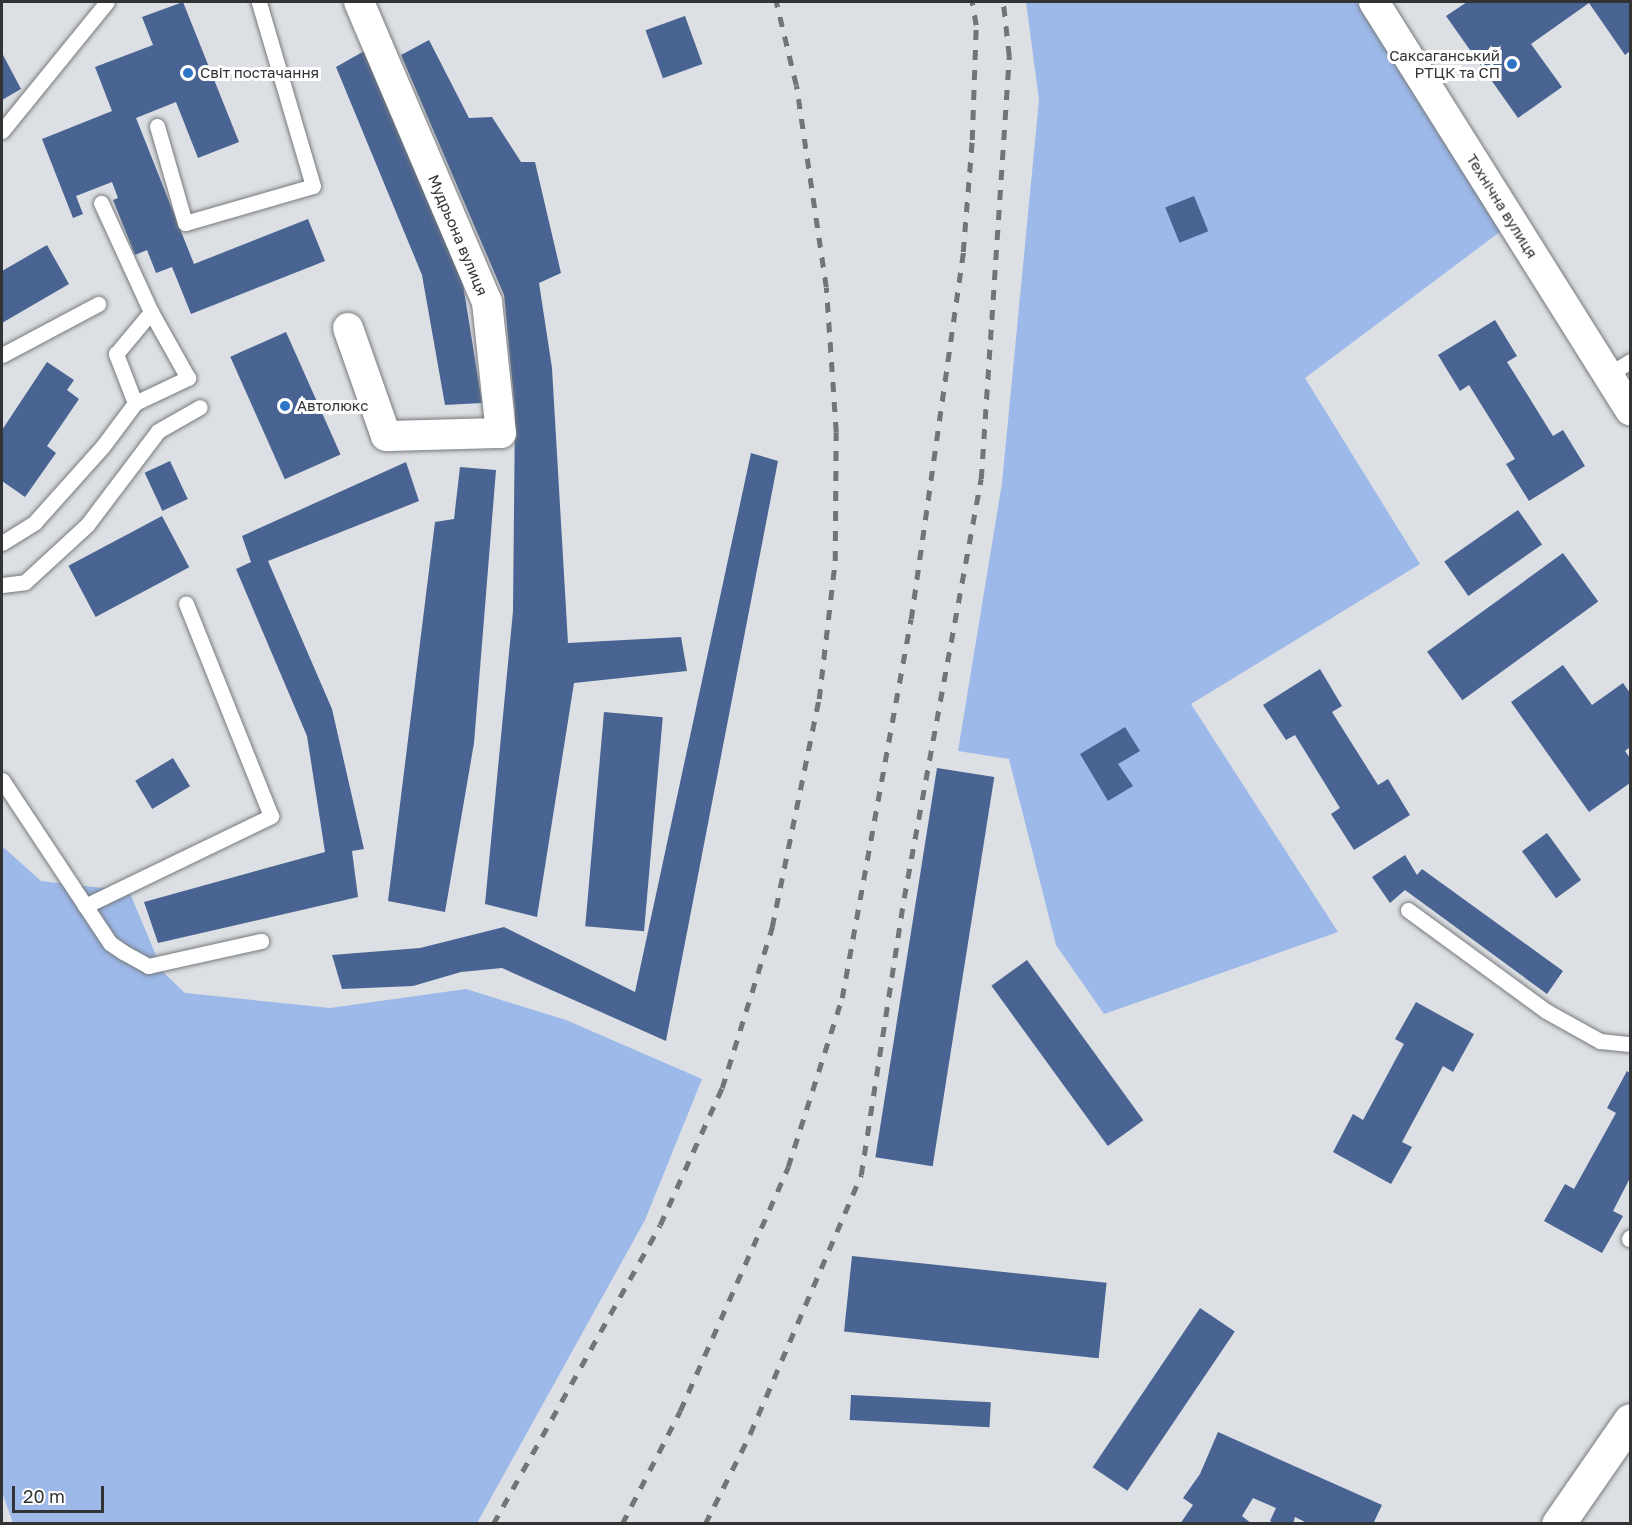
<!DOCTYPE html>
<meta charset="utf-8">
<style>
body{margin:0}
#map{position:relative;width:1632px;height:1525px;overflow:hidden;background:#dcdfe3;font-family:"Golos Text",sans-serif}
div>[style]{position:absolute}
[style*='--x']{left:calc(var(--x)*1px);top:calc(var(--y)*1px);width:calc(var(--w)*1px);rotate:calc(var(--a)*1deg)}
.green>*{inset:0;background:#9db9e9}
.building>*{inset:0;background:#496492;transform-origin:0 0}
.roads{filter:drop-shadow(0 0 2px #777a7d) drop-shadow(0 0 2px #777a7d)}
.lane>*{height:15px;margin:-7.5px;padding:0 7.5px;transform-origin:7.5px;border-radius:7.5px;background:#fff}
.street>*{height:30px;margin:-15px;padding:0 15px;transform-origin:15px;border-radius:15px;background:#fff}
.secondary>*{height:33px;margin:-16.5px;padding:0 16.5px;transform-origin:16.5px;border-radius:16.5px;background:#fff}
.rail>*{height:4.5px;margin-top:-2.25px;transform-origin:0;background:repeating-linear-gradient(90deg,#727476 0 10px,transparent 0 20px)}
.dots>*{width:16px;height:16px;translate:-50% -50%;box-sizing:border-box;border:3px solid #fff;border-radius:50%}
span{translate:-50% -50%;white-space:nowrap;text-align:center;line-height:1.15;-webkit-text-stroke:6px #fff;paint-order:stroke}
.poi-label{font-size:15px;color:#323334}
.right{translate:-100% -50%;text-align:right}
.left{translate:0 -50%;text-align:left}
.street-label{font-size:15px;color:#323334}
.frame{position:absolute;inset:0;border:3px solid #323334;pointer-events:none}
.scale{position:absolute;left:12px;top:1486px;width:92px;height:27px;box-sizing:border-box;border:3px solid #323334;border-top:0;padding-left:8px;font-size:18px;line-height:21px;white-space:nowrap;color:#323334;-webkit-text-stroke:4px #fff;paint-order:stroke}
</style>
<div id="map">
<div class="green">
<div style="clip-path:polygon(1026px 2px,1356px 2px,1501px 231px,1305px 378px,1420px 564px,1191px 704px,1338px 932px,1104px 1014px,1056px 945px,1009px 759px,958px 751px,1002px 483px,1039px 100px)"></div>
<div style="clip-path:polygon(2px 846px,41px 881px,129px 891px,163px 972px,185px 993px,330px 1008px,466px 989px,566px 1020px,702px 1079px,645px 1220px,477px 1523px,13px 1523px,2px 1492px)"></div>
</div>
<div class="building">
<div style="clip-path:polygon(183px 2px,239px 142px,198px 158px,176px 102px,136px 118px,194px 264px,308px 219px,325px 261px,191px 314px,172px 267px,156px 273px,147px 250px,135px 255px,113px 200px,118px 198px,112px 182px,76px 196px,83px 214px,73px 218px,42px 139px,112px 111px,95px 67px,153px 45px,142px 17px)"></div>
<div style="clip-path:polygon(1467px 2px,1630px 2px,1630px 51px,1625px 55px,1589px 3px,1531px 44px,1562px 87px,1518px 118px,1446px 16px)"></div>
<div style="left:685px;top:16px;width:51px;height:42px;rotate:70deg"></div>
<div style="clip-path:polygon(429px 40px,469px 118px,492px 117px,521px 162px,535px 162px,561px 273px,539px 283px,552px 368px,568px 643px,681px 637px,687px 671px,574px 683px,537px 917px,485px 904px,513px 611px,515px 411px,504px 295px,401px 55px)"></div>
<div style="clip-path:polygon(366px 50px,462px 278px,482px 403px,445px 405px,422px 275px,336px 67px)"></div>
<div style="clip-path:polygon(2px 53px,21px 89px,2px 100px)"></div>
<div style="left:1194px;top:196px;width:38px;height:31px;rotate:68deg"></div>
<div style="clip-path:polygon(47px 245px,69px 284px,2px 323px,2px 271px)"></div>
<div style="clip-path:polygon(1495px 320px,1517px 356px,1507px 362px,1553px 436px,1563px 430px,1585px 466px,1529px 501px,1506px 464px,1515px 459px,1469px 385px,1460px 391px,1438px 355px)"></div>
<div style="left:286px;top:332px;width:134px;height:61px;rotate:66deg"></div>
<div style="clip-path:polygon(47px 362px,74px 380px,67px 390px,79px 399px,47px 446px,56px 453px,25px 497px,2px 481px,2px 430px)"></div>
<div style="clip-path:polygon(751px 453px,778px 461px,666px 1041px,502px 968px,461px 972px,413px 986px,342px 989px,332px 955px,420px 948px,504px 927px,635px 992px)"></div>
<div style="left:170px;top:461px;width:42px;height:28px;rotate:65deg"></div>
<div style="clip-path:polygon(406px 462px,419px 501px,268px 561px,332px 709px,364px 849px,352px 851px,358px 897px,158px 943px,144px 902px,325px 852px,307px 736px,236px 569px,251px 562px,242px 536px)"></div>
<div style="clip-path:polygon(460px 467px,496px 470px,474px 743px,445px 912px,388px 901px,435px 522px,454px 519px)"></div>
<div style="left:1518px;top:510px;width:42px;height:90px;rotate:55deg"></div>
<div style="left:162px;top:516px;width:58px;height:106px;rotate:62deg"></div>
<div style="left:1563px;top:553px;width:60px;height:168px;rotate:54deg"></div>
<div style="clip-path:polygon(1563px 665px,1592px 705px,1623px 683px,1630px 693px,1630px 747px,1625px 751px,1630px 758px,1630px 783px,1589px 812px,1511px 702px)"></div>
<div style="clip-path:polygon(1320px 669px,1342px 706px,1332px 712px,1378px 785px,1388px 779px,1410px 815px,1354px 850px,1331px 814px,1340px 808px,1295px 735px,1286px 740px,1263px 705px)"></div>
<div style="left:604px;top:712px;width:59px;height:215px;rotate:5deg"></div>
<div style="clip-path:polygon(1125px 727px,1140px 751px,1118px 764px,1133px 786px,1108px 801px,1080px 754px)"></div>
<div style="left:173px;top:758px;width:33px;height:44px;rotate:59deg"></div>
<div style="left:937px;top:768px;width:58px;height:394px;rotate:9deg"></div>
<div style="left:1547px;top:833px;width:58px;height:31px;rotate:54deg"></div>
<div style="clip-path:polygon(1405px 855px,1417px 875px,1422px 869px,1563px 971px,1547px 994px,1405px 890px,1390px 903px,1372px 877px)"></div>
<div style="left:1027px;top:960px;width:198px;height:44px;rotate:54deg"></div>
<div style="clip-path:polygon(1416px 1002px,1474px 1034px,1453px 1072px,1443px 1066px,1402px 1142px,1412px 1147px,1391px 1184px,1333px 1152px,1353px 1114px,1363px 1120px,1404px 1044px,1395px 1039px)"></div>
<div style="clip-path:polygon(1627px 1071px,1630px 1073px,1630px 1178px,1613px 1211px,1623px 1216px,1602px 1253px,1544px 1221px,1565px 1184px,1574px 1189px,1616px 1113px,1607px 1108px)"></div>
<div style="left:852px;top:1256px;width:256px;height:76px;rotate:6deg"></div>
<div style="left:1200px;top:1308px;width:42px;height:192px;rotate:34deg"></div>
<div style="left:851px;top:1395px;width:140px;height:25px;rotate:3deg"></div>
<div style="clip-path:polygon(1218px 1432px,1382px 1505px,1373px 1524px,1309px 1524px,1295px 1517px,1293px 1524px,1276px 1524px,1270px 1521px,1276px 1508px,1253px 1498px,1242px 1516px,1252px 1524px,1180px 1524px,1193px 1505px,1183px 1498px,1200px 1474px)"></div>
</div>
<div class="roads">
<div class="lane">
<div style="--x:157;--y:126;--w:101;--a:73.9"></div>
<div style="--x:185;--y:223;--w:133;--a:-16.1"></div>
<div style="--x:313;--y:186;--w:192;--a:-106.4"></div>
<div style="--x:2;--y:131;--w:166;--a:-50.9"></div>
<div style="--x:2;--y:355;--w:109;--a:-28"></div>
<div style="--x:1608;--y:375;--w:26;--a:-32"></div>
<div style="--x:135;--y:403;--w:59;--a:-25.3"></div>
<div style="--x:188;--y:378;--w:76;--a:-119.3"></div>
<div style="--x:2;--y:543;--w:39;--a:-32"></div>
<div style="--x:35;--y:522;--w:102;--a:-48.2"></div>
<div style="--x:103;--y:446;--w:54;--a:-53.3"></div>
<div style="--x:135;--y:403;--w:53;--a:-111.2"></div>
<div style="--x:116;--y:354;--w:55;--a:-50.2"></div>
<div style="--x:151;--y:312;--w:120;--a:-114.6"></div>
<div style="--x:2;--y:585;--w:23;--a:-7"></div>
<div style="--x:25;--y:582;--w:84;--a:-42.6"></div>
<div style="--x:87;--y:525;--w:118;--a:-52.9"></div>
<div style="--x:158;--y:431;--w:48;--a:-29.7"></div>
<div style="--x:2;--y:780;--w:196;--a:56.5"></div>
<div style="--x:110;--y:943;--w:16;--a:35"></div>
<div style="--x:123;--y:952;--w:29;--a:29"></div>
<div style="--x:148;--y:966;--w:116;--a:-12.5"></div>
<div style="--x:85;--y:906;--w:207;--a:-25.8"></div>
<div style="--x:271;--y:816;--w:229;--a:-111.8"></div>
<div style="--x:1408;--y:910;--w:171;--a:36.2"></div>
<div style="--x:1546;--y:1011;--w:62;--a:29.1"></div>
<div style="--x:1600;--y:1041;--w:30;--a:6"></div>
<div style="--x:1629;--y:1239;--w:2;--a:-63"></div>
</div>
<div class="street">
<div style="--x:1374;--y:2;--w:482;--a:57.9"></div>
<div style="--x:348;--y:328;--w:114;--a:70.6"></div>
<div style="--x:386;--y:436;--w:115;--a:-1.5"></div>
<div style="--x:501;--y:433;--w:132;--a:-96.1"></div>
<div style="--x:487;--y:302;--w:326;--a:-113.1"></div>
</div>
<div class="secondary">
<div style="--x:1558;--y:1524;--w:126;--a:-55.3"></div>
</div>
</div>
<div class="rail">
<div style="--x:493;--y:1524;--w:342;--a:-60.8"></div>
<div style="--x:660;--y:1225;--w:150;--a:-65.7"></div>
<div style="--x:722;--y:1088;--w:169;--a:-72.7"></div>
<div style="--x:772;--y:927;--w:233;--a:-78.4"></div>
<div style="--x:819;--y:699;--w:139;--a:-83.4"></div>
<div style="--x:835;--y:561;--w:129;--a:-89.6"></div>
<div style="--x:836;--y:432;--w:145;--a:-93.9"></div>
<div style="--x:826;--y:287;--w:204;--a:-98.4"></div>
<div style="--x:796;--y:85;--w:85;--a:-103.5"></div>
<div style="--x:622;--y:1524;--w:127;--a:-62.8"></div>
<div style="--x:680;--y:1411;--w:267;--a:-66.1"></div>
<div style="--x:788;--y:1167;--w:177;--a:-72.3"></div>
<div style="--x:842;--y:998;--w:385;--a:-79.7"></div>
<div style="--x:911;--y:619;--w:371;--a:-81.9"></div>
<div style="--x:963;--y:252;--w:112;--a:-85.4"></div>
<div style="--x:972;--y:140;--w:115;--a:-88"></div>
<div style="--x:976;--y:25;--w:23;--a:-100"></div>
<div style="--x:705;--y:1524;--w:101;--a:-63.4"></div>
<div style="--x:750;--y:1434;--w:282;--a:-66.8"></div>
<div style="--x:861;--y:1175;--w:280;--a:-81.2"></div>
<div style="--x:904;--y:898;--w:426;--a:-79.6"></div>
<div style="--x:981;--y:479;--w:424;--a:-86.2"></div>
<div style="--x:1009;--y:56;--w:54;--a:-96.3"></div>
</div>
<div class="dots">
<div style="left:1512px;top:64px;background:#2d75c6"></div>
<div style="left:188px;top:73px;background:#2d75c6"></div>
<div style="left:285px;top:406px;background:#2d75c6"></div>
</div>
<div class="poi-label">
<span class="right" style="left:1500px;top:64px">Саксаганський<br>РТЦК та СП</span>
<span class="left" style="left:200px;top:73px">Світ постачання</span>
<span class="left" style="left:297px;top:406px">Автолюкс</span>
</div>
<div class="street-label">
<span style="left:1502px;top:206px;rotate:58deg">Технічна вулиця</span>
<span style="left:458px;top:235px;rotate:67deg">Мудрьона вулиця</span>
</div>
<div class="frame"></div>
<div class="scale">20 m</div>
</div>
